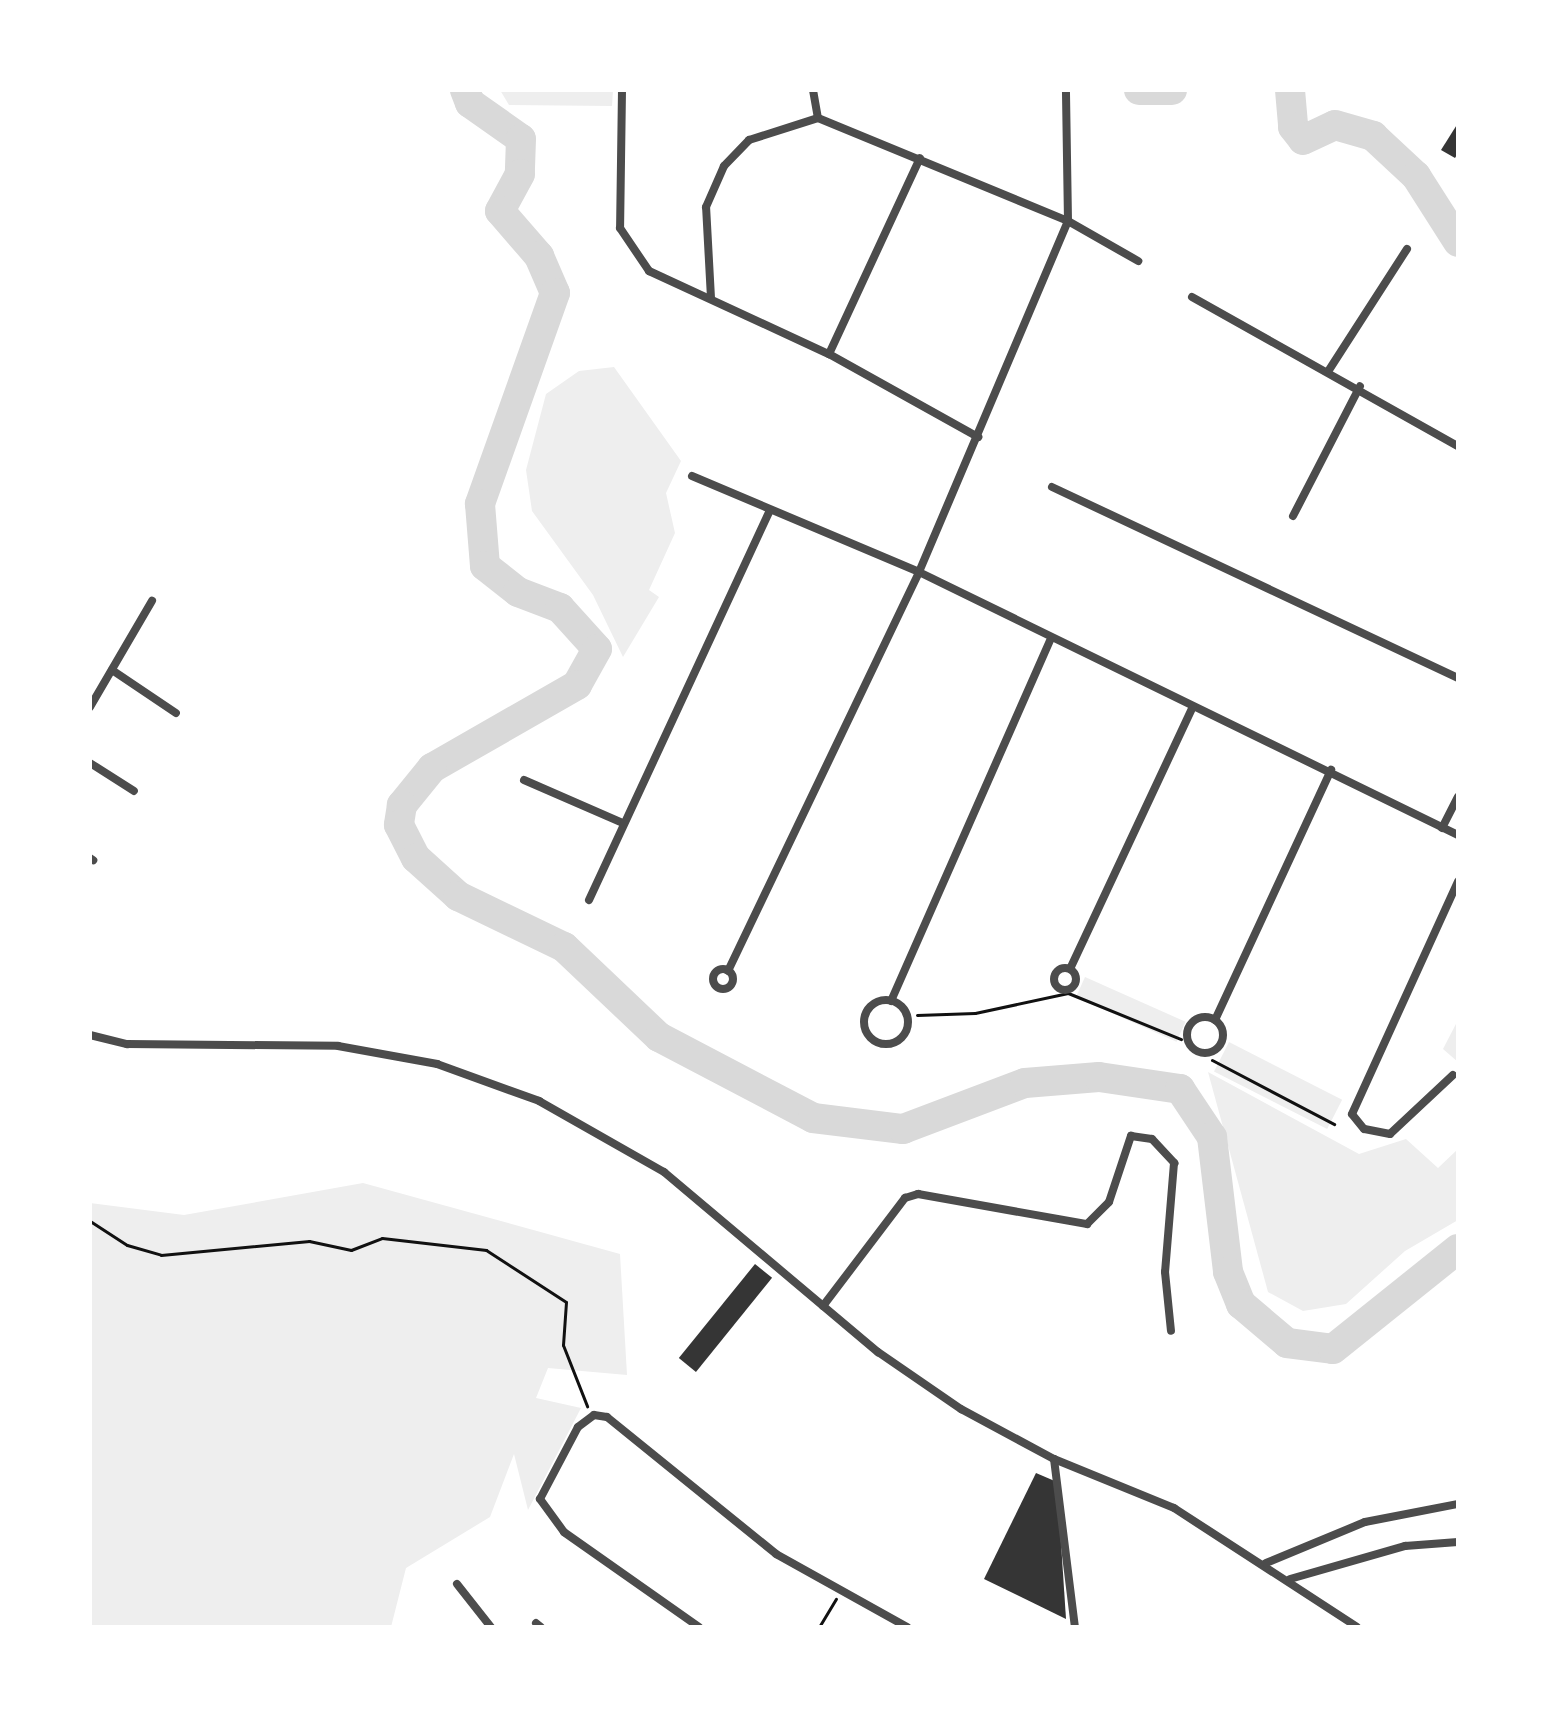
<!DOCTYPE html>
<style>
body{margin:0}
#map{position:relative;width:1548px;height:1717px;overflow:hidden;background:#fff;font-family:"Nunito Sans",sans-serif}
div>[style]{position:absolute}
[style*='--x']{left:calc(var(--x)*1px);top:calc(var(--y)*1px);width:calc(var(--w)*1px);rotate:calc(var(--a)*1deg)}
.green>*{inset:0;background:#eee;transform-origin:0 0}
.river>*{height:30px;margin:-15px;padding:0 15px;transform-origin:15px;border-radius:15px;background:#d9d9d9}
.building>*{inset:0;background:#353535;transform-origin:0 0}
.path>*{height:3px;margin:-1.5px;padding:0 1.5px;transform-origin:1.5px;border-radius:1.5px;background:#111}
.minor>*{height:8px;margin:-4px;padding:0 4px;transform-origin:4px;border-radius:4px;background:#4c4c4c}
.minor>.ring{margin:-4px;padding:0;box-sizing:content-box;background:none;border:8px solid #4c4c4c;border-radius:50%}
span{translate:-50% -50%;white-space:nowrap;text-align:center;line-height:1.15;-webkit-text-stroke:8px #fff;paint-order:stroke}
.frame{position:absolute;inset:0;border:92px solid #fff;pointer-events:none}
</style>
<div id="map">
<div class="green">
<div style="clip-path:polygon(500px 90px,613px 90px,612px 106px,509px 105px)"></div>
<div style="clip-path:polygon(614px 367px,681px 461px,666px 493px,675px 533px,649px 590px,659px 597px,623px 657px,593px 595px,532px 511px,526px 470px,546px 394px,579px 371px)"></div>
<div style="left:1085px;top:977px;width:110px;height:22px;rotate:24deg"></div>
<div style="clip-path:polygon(1458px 1020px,1458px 1062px,1443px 1049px)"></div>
<div style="left:1229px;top:1042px;width:127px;height:33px;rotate:27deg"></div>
<div style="clip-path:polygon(1208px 1072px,1359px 1154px,1406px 1139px,1438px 1168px,1458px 1149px,1458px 1220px,1405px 1251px,1346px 1304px,1303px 1311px,1268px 1292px)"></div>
<div style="clip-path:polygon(363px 1183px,620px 1254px,627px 1375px,548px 1368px,536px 1398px,581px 1408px,528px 1510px,514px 1454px,490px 1517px,406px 1568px,391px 1627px,90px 1627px,90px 1203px,184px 1215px)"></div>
</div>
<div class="river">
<div style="--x:465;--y:90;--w:14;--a:69"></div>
<div style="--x:470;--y:103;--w:62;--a:35.2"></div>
<div style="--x:521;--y:139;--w:35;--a:92"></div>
<div style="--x:520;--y:174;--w:42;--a:118.4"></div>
<div style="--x:500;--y:211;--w:60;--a:49.1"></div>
<div style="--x:539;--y:256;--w:40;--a:66.6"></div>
<div style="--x:555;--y:293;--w:224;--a:109.6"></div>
<div style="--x:480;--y:504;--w:62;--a:85.4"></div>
<div style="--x:485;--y:566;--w:42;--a:38.2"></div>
<div style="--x:518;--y:592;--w:45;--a:20.9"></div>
<div style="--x:560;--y:608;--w:55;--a:47.9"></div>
<div style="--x:597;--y:649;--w:41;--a:119.1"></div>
<div style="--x:577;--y:685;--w:167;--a:150.2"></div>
<div style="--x:432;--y:768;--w:48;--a:129"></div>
<div style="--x:402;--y:805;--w:20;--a:99"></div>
<div style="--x:399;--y:825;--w:37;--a:63"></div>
<div style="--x:416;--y:858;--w:57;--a:42.1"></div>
<div style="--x:458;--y:896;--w:118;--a:25.7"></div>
<div style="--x:564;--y:947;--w:131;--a:43.5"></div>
<div style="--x:659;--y:1037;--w:174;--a:27.7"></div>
<div style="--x:813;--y:1118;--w:91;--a:7"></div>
<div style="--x:903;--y:1129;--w:130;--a:-20.7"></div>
<div style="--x:1025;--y:1083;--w:74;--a:-4.6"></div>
<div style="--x:1099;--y:1077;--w:82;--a:8.4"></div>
<div style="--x:1180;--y:1089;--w:58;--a:56.3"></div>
<div style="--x:1212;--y:1137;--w:136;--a:83.2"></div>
<div style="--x:1228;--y:1272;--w:35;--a:68"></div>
<div style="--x:1241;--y:1304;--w:60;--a:40.3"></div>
<div style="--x:1287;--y:1343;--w:46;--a:7.4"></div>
<div style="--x:1333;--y:1349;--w:160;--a:-38.7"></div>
<div style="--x:1139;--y:90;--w:33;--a:0"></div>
<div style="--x:1290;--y:90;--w:37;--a:85"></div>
<div style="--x:1293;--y:127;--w:16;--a:52"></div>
<div style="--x:1303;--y:140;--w:35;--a:-25"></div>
<div style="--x:1335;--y:125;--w:40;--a:16"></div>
<div style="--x:1373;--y:136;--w:59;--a:42.9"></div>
<div style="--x:1416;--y:176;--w:78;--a:57.5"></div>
</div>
<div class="building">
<div style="clip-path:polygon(1458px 123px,1458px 153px,1455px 158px,1441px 150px)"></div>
<div style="left:755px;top:1264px;width:22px;height:121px;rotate:39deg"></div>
<div style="clip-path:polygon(1036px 1473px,1057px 1482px,1066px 1619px,984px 1579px)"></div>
</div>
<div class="path">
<div style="--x:917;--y:1015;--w:58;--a:-2"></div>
<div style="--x:975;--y:1013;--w:95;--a:-12.1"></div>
<div style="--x:1068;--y:993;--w:122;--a:22.2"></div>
<div style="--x:1212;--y:1060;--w:138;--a:27.7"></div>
<div style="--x:90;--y:1221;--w:44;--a:33"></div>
<div style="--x:127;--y:1245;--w:35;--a:16"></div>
<div style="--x:161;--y:1255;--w:149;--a:-5.4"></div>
<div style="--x:309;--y:1241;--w:43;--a:12.1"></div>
<div style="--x:351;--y:1250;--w:33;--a:-21"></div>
<div style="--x:382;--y:1238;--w:105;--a:6.6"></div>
<div style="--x:486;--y:1250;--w:95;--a:33"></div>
<div style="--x:566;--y:1302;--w:43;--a:94"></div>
<div style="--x:563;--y:1345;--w:66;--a:68.5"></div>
<div style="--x:819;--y:1627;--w:33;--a:-59"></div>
</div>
<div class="minor">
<div style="--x:622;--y:90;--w:138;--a:90.8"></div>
<div style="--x:620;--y:228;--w:52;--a:56"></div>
<div style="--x:649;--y:271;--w:198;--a:24.8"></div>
<div style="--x:829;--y:354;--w:171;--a:29.1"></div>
<div style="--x:813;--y:90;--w:28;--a:80"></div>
<div style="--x:818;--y:118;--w:270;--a:22.4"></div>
<div style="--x:1068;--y:221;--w:81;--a:29.7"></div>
<div style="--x:1192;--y:297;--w:305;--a:29.3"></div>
<div style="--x:711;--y:298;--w:91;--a:-93.1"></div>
<div style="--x:706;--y:207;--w:45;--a:-66.3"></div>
<div style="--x:724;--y:166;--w:36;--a:-46"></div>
<div style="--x:749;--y:140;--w:72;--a:-17.7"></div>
<div style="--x:829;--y:354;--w:216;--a:-65.1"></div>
<div style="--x:1329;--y:370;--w:144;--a:-57.2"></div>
<div style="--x:692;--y:476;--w:246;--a:22.9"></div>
<div style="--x:919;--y:572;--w:600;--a:26.01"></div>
<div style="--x:1052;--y:487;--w:449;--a:25.2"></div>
<div style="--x:1293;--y:516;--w:146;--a:-62.7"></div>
<div style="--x:112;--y:670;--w:77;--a:33.9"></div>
<div style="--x:90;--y:707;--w:123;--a:-59.7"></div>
<div style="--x:90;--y:763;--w:52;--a:32.5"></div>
<div style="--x:524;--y:780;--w:108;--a:23.5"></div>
<div style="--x:1442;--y:828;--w:35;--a:-63"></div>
<div style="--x:90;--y:858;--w:4;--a:34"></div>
<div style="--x:589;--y:900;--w:430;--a:-65.1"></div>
<div class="ring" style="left:1054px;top:968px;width:14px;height:14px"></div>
<div style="--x:1070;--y:969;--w:289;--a:-64.9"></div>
<div class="ring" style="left:713px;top:969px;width:12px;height:12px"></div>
<div style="--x:728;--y:971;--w:442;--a:-64.4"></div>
<div style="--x:919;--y:572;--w:381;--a:-67"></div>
<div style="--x:1068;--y:221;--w:131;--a:-90.9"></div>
<div class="ring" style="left:864px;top:1000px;width:36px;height:36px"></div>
<div style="--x:891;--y:1001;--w:394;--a:-66.2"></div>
<div class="ring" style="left:1187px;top:1017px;width:28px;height:28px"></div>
<div style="--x:1215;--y:1020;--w:276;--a:-65.1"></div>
<div style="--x:90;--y:1035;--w:38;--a:14"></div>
<div style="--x:127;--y:1044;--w:211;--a:0.5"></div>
<div style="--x:338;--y:1046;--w:101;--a:10.3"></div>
<div style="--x:437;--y:1064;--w:109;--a:19.9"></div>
<div style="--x:539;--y:1101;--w:144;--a:29.6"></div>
<div style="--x:664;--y:1172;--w:280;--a:40.1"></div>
<div style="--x:878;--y:1352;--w:101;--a:34.5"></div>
<div style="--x:961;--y:1409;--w:106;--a:28.3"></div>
<div style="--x:1054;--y:1459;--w:130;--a:22.2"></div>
<div style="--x:1174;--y:1508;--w:218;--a:33"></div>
<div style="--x:1453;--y:1075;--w:86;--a:136.9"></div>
<div style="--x:1390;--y:1134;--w:26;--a:-169"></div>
<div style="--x:1364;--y:1129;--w:19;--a:-129"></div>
<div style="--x:1352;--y:1114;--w:256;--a:-65.5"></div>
<div style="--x:823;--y:1306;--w:136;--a:-52.8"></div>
<div style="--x:905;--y:1198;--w:14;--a:-17"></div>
<div style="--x:918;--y:1194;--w:172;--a:10.1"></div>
<div style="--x:1087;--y:1224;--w:31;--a:-45"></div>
<div style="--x:1109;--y:1202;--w:70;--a:-71.6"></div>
<div style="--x:1131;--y:1136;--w:21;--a:8"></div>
<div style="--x:1152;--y:1139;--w:33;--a:47"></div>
<div style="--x:1174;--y:1163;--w:109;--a:94.7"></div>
<div style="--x:1165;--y:1272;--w:59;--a:84.2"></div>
<div style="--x:1054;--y:1459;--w:169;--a:82.9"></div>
<div style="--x:1266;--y:1563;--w:107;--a:-22.5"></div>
<div style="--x:1365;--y:1522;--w:95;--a:-11"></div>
<div style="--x:1290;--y:1579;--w:120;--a:-16"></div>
<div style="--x:1405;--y:1546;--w:53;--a:-4.3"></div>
<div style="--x:457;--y:1584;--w:55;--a:51.7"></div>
<div style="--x:536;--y:1623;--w:6;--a:39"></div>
<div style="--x:699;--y:1627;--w:165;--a:-144.9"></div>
<div style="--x:564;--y:1532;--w:41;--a:-126"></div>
<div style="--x:540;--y:1499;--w:81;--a:-62.2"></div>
<div style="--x:578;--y:1427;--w:20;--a:-37"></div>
<div style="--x:594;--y:1415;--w:13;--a:9"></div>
<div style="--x:607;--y:1417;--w:218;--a:39"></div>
<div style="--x:776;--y:1554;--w:150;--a:29.1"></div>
</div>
<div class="frame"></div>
</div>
